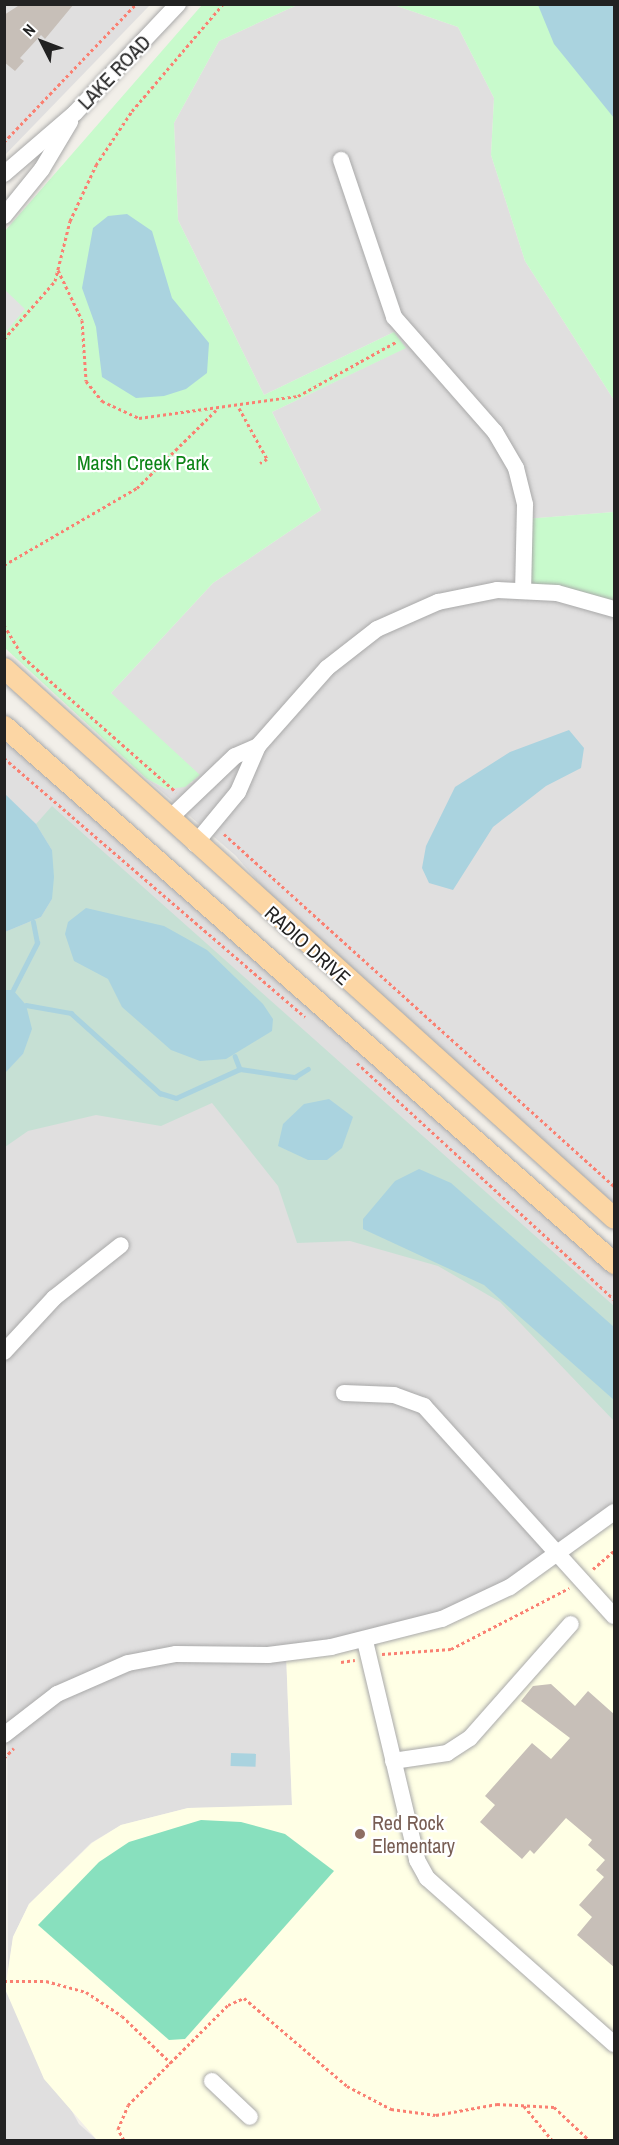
<!DOCTYPE html>
<style>
body{margin:0}
#map{position:relative;width:619px;height:2145px;overflow:hidden;background:#f2efe9;font-family:"Archivo Narrow",sans-serif}
div>[style]{position:absolute}
[style*='--x']{left:calc(var(--x)*1px);top:calc(var(--y)*1px);width:calc(var(--w)*1px);rotate:calc(var(--a)*1deg)}
.residential>*{inset:0;background:#e0dfdf}
.education>*{inset:0;background:#ffffe5}
.wetland>*{inset:0;background:#c6e0d4}
.park>*{inset:0;background:#c8facc}
.pitch>*{inset:0;background:#88e0be}
.parking>*{inset:0;background:#e2e2e2}
.water>*{inset:0;background:#aad3df;transform-origin:0 0}
.stream>*{height:4.5px;margin:-2.25px;padding:0 2.25px;transform-origin:2.25px;border-radius:2.25px;background:#aad3df}
.building>*{inset:0;background:#c7bfb8}
.path>*{height:3px;margin-top:-1.5px;transform-origin:0;background:repeating-linear-gradient(90deg,#fa8072 0 3px,transparent 0 6px)}
.roads{filter:drop-shadow(0 0 2px #a9a9a9) drop-shadow(0 0 2px #a9a9a9)}
.minor>*{height:16px;margin:-8px;padding:0 8px;transform-origin:8px;border-radius:8px;background:#fff}
.major>*{height:21px;margin:-10.5px;padding:0 10.5px;transform-origin:10.5px;border-radius:10.5px;background:#fcd6a4}
.dots>*{width:16px;height:16px;translate:-50% -50%;box-sizing:border-box;border:3px solid #fff;border-radius:50%}
span{translate:-50% -50%;white-space:nowrap;text-align:center;line-height:1.15;-webkit-text-stroke:4.5px #fff;paint-order:stroke}
.street-label{font-size:20px;color:#222}
.park-label{font-size:20px;color:#0c8416}
.education-label{font-size:20px;color:#785e54}
.left{translate:0 -50%;text-align:left}
.frame{position:absolute;inset:0;border:6px solid #222;pointer-events:none}
.north{position:absolute;left:12px;top:12px;width:60px;height:60px;-webkit-text-stroke:4px #fff;paint-order:stroke;rotate:312deg;font-size:16px;font-weight:700;line-height:24px;text-align:center;color:#222}
.north::after{content:'';display:block;margin:auto;width:21px;height:27px;background:#222;clip-path:polygon(50% 0,100% 100%,50% 72%,0 100%)}
</style>
<div id="map">
<div class="residential">
<div style="clip-path:polygon(5px 5px,150px 5px,5px 155px)"></div>
<div style="clip-path:polygon(297px 5px,394px 5px,458px 27px,494px 98px,491px 155px,525px 261px,614px 400px,614px 512px,526px 519px,614px 609px,614px 1218px,325px 960px,236px 856px,147px 779px,167px 789px,193px 782px,111px 693px,213px 583px,321px 510px,272px 412px,405px 348px,394px 332px,264px 395px,178px 220px,174px 123px,219px 41px)"></div>
<div style="clip-path:polygon(4px 726px,614px 1263px,614px 1512px,478px 1603px,286px 1653px,292px 1806px,188px 1808px,121px 1825px,91px 1843px,29px 1904px,13px 1937px,8px 1975px)"></div>
<div style="clip-path:polygon(5px 1989px,79px 2124px,97px 2140px,5px 2140px)"></div>
</div>
<div class="education">
<div style="clip-path:polygon(614px 1512px,614px 2140px,97px 2140px,44px 2079px,5px 1989px,13px 1937px,29px 1904px,92px 1843px,121px 1825px,188px 1808px,292px 1805px,286px 1653px,478px 1603px)"></div>
</div>
<div class="wetland">
<div style="clip-path:polygon(52px 806px,614px 1306px,614px 1421px,500px 1302px,438px 1266px,350px 1241px,297px 1243px,278px 1186px,212px 1103px,161px 1126px,96px 1115px,28px 1131px,5px 1147px,4px 1073px,23px 1054px,13px 990px,5px 990px,5px 932px,41px 917px,52px 899px,52px 850px,36px 824px)"></div>
</div>
<div class="park">
<div style="clip-path:polygon(202px 5px,297px 5px,219px 41px,174px 123px,178px 220px,264px 395px,394px 332px,406px 348px,272px 412px,321px 510px,213px 583px,111px 693px,200px 775px,185px 787px,167px 789px,147px 779px,5px 648px,4px 232px)"></div>
<div style="clip-path:polygon(394px 5px,614px 5px,614px 400px,525px 261px,491px 155px,494px 98px,458px 27px)"></div>
<div style="clip-path:polygon(614px 512px,614px 609px,523px 591px,525px 519px)"></div>
</div>
<div class="pitch">
<div style="clip-path:polygon(201px 1820px,241px 1822px,285px 1834px,334px 1871px,185px 2039px,169px 2040px,38px 1925px,99px 1862px,129px 1842px)"></div>
</div>
<div class="parking">
<div style="clip-path:polygon(5px 290px,25px 309px,5px 333px)"></div>
</div>
<div class="water">
<div style="clip-path:polygon(538px 5px,614px 5px,614px 118px,554px 44px)"></div>
<div style="clip-path:polygon(127px 214px,152px 231px,172px 298px,209px 343px,207px 373px,186px 389px,164px 396px,136px 398px,102px 377px,96px 327px,82px 288px,93px 228px,108px 216px)"></div>
<div style="clip-path:polygon(569px 730px,584px 748px,581px 768px,546px 786px,493px 827px,453px 890px,429px 883px,422px 868px,426px 846px,455px 787px,510px 752px)"></div>
<div style="clip-path:polygon(4px 793px,36px 824px,52px 850px,54px 877px,52px 899px,41px 917px,5px 932px)"></div>
<div style="clip-path:polygon(86px 908px,164px 926px,207px 950px,263px 1004px,273px 1019px,272px 1031px,226px 1059px,200px 1061px,171px 1050px,122px 1007px,108px 979px,74px 961px,65px 934px,68px 922px)"></div>
<div style="clip-path:polygon(5px 990px,13px 990px,26px 1005px,32px 1029px,23px 1054px,5px 1073px)"></div>
<div style="clip-path:polygon(329px 1099px,353px 1117px,342px 1148px,327px 1160px,308px 1160px,278px 1146px,283px 1124px,304px 1104px)"></div>
<div style="clip-path:polygon(419px 1169px,451px 1183px,614px 1327px,614px 1400px,484px 1285px,363px 1229px,363px 1219px,395px 1181px)"></div>
<div style="left:231px;top:1753px;width:25px;height:13px;rotate:2deg"></div>
</div>
<div class="stream">
<div style="--x:13;--y:990;--w:53;--a:-62.9"></div>
<div style="--x:37;--y:943;--w:21;--a:-101"></div>
<div style="--x:26;--y:1005;--w:46;--a:10.1"></div>
<div style="--x:71;--y:1013;--w:120;--a:42"></div>
<div style="--x:160;--y:1093;--w:17;--a:17"></div>
<div style="--x:176;--y:1098;--w:70;--a:-24.4"></div>
<div style="--x:240;--y:1069;--w:56;--a:8.3"></div>
<div style="--x:295;--y:1077;--w:15;--a:-32"></div>
<div style="--x:235;--y:1056;--w:14;--a:69"></div>
</div>
<div class="building">
<div style="clip-path:polygon(21px 4px,74px 4px,45px 39px,41px 35px,20px 58px,24px 61px,15px 71px,4px 62px,4px 15px)"></div>
<div style="clip-path:polygon(551px 1684px,575px 1706px,588px 1691px,615px 1715px,615px 1968px,577px 1935px,592px 1917px,579px 1905px,604px 1877px,596px 1870px,605px 1860px,588px 1845px,592px 1840px,566px 1818px,534px 1854px,530px 1850px,522px 1859px,480px 1822px,495px 1805px,485px 1796px,532px 1743px,551px 1759px,570px 1738px,521px 1701px,533px 1686px)"></div>
</div>
<div class="path">
<div style="--x:4;--y:142;--w:191;--a:-46.3"></div>
<div style="--x:58;--y:270;--w:55;--a:64.4"></div>
<div style="--x:82;--y:320;--w:61;--a:86.2"></div>
<div style="--x:86;--y:381;--w:26;--a:51"></div>
<div style="--x:102;--y:401;--w:41;--a:24.7"></div>
<div style="--x:139;--y:418;--w:161;--a:-7.9"></div>
<div style="--x:298;--y:396;--w:112;--a:-28.9"></div>
<div style="--x:4;--y:339;--w:77;--a:-48.7"></div>
<div style="--x:55;--y:281;--w:62;--a:-76"></div>
<div style="--x:70;--y:221;--w:62;--a:-65.1"></div>
<div style="--x:96;--y:165;--w:65;--a:-56.3"></div>
<div style="--x:132;--y:111;--w:140;--a:-49.6"></div>
<div style="--x:239;--y:408;--w:58;--a:61.2"></div>
<div style="--x:267;--y:459;--w:8;--a:150"></div>
<div style="--x:4;--y:565;--w:154;--a:-30.1"></div>
<div style="--x:137;--y:488;--w:111;--a:-44.6"></div>
<div style="--x:4;--y:625;--w:37;--a:59"></div>
<div style="--x:23;--y:657;--w:204;--a:41.4"></div>
<div style="--x:4;--y:758;--w:397;--a:40.7"></div>
<div style="--x:224;--y:834;--w:525;--a:42.07"></div>
<div style="--x:357;--y:1063;--w:349;--a:42.6"></div>
<div style="--x:593;--y:1569;--w:28;--a:-41"></div>
<div style="--x:382;--y:1654;--w:69;--a:-4.1"></div>
<div style="--x:451;--y:1649;--w:133;--a:-27.3"></div>
<div style="--x:341;--y:1662;--w:14;--a:-8"></div>
<div style="--x:4;--y:1758;--w:14;--a:-45"></div>
<div style="--x:4;--y:1981;--w:42;--a:0"></div>
<div style="--x:46;--y:1981;--w:41;--a:15.4"></div>
<div style="--x:86;--y:1992;--w:43;--a:33.7"></div>
<div style="--x:122;--y:2016;--w:68;--a:43.8"></div>
<div style="--x:524;--y:2106;--w:44;--a:50.5"></div>
<div style="--x:124;--y:2140;--w:13;--a:-119"></div>
<div style="--x:118;--y:2129;--w:26;--a:-67"></div>
<div style="--x:128;--y:2105;--w:141;--a:-45"></div>
<div style="--x:228;--y:2005;--w:17;--a:-24"></div>
<div style="--x:244;--y:1998;--w:135;--a:40.5"></div>
<div style="--x:347;--y:2086;--w:50;--a:27.6"></div>
<div style="--x:391;--y:2109;--w:45;--a:7.6"></div>
<div style="--x:436;--y:2115;--w:62;--a:-10.2"></div>
<div style="--x:497;--y:2104;--w:57;--a:3"></div>
<div style="--x:554;--y:2107;--w:48;--a:43.3"></div>
</div>
<div class="roads">
<div class="minor">
<div style="--x:341;--y:160;--w:166;--a:71.3"></div>
<div style="--x:394;--y:317;--w:153;--a:48.7"></div>
<div style="--x:495;--y:432;--w:42;--a:59.7"></div>
<div style="--x:516;--y:468;--w:38;--a:76"></div>
<div style="--x:525;--y:505;--w:86;--a:91.3"></div>
<div style="--x:4;--y:174;--w:94;--a:-40.7"></div>
<div style="--x:75;--y:113;--w:150;--a:-46.6"></div>
<div style="--x:4;--y:216;--w:60;--a:-51"></div>
<div style="--x:42;--y:169;--w:55;--a:-59.2"></div>
<div style="--x:169;--y:819;--w:91;--a:-43.7"></div>
<div style="--x:235;--y:756;--w:25;--a:-23"></div>
<div style="--x:195;--y:844;--w:67;--a:-50.4"></div>
<div style="--x:238;--y:792;--w:50;--a:-66.5"></div>
<div style="--x:258;--y:746;--w:104;--a:-48.5"></div>
<div style="--x:327;--y:668;--w:63;--a:-38"></div>
<div style="--x:377;--y:629;--w:67;--a:-23.9"></div>
<div style="--x:438;--y:602;--w:60;--a:-11.5"></div>
<div style="--x:497;--y:590;--w:60;--a:2.9"></div>
<div style="--x:557;--y:593;--w:59;--a:15.7"></div>
<div style="--x:4;--y:1352;--w:74;--a:-47.2"></div>
<div style="--x:54;--y:1298;--w:85;--a:-38.3"></div>
<div style="--x:344;--y:1393;--w:50;--a:2.3"></div>
<div style="--x:394;--y:1395;--w:32;--a:20"></div>
<div style="--x:424;--y:1406;--w:283;--a:47.9"></div>
<div style="--x:365;--y:1641;--w:225;--a:76.6"></div>
<div style="--x:417;--y:1860;--w:21;--a:61"></div>
<div style="--x:427;--y:1878;--w:250;--a:41.6"></div>
<div style="--x:4;--y:1735;--w:67;--a:-37.7"></div>
<div style="--x:57;--y:1694;--w:77;--a:-23.6"></div>
<div style="--x:128;--y:1663;--w:49;--a:-10.6"></div>
<div style="--x:176;--y:1654;--w:92;--a:0.6"></div>
<div style="--x:268;--y:1655;--w:64;--a:-7.2"></div>
<div style="--x:331;--y:1647;--w:114;--a:-14.2"></div>
<div style="--x:442;--y:1619;--w:75;--a:-25.2"></div>
<div style="--x:510;--y:1587;--w:128;--a:-35.8"></div>
<div style="--x:393;--y:1761;--w:55;--a:-8.4"></div>
<div style="--x:447;--y:1753;--w:27;--a:-33"></div>
<div style="--x:470;--y:1738;--w:152;--a:-48.5"></div>
<div style="--x:212;--y:2081;--w:52;--a:43.5"></div>
</div>
<div class="major">
<div style="--x:4;--y:668;--w:821;--a:42.04"></div>
<div style="--x:4;--y:726;--w:813;--a:41.36"></div>
</div>
</div>
<div class="dots">
<div style="left:360px;top:1834px;background:#8d6e63"></div>
</div>
<div class="street-label">
<span style="left:114px;top:72px;rotate:-46deg">LAKE ROAD</span>
<span style="left:308px;top:945px;rotate:42deg">RADIO DRIVE</span>
</div>
<div class="park-label">
<span style="left:143px;top:462px">Marsh Creek Park</span>
</div>
<div class="education-label">
<span class="left" style="left:372px;top:1834px">Red Rock<br>Elementary</span>
</div>
<div class="frame"></div>
<div class="north">N</div>
</div>
